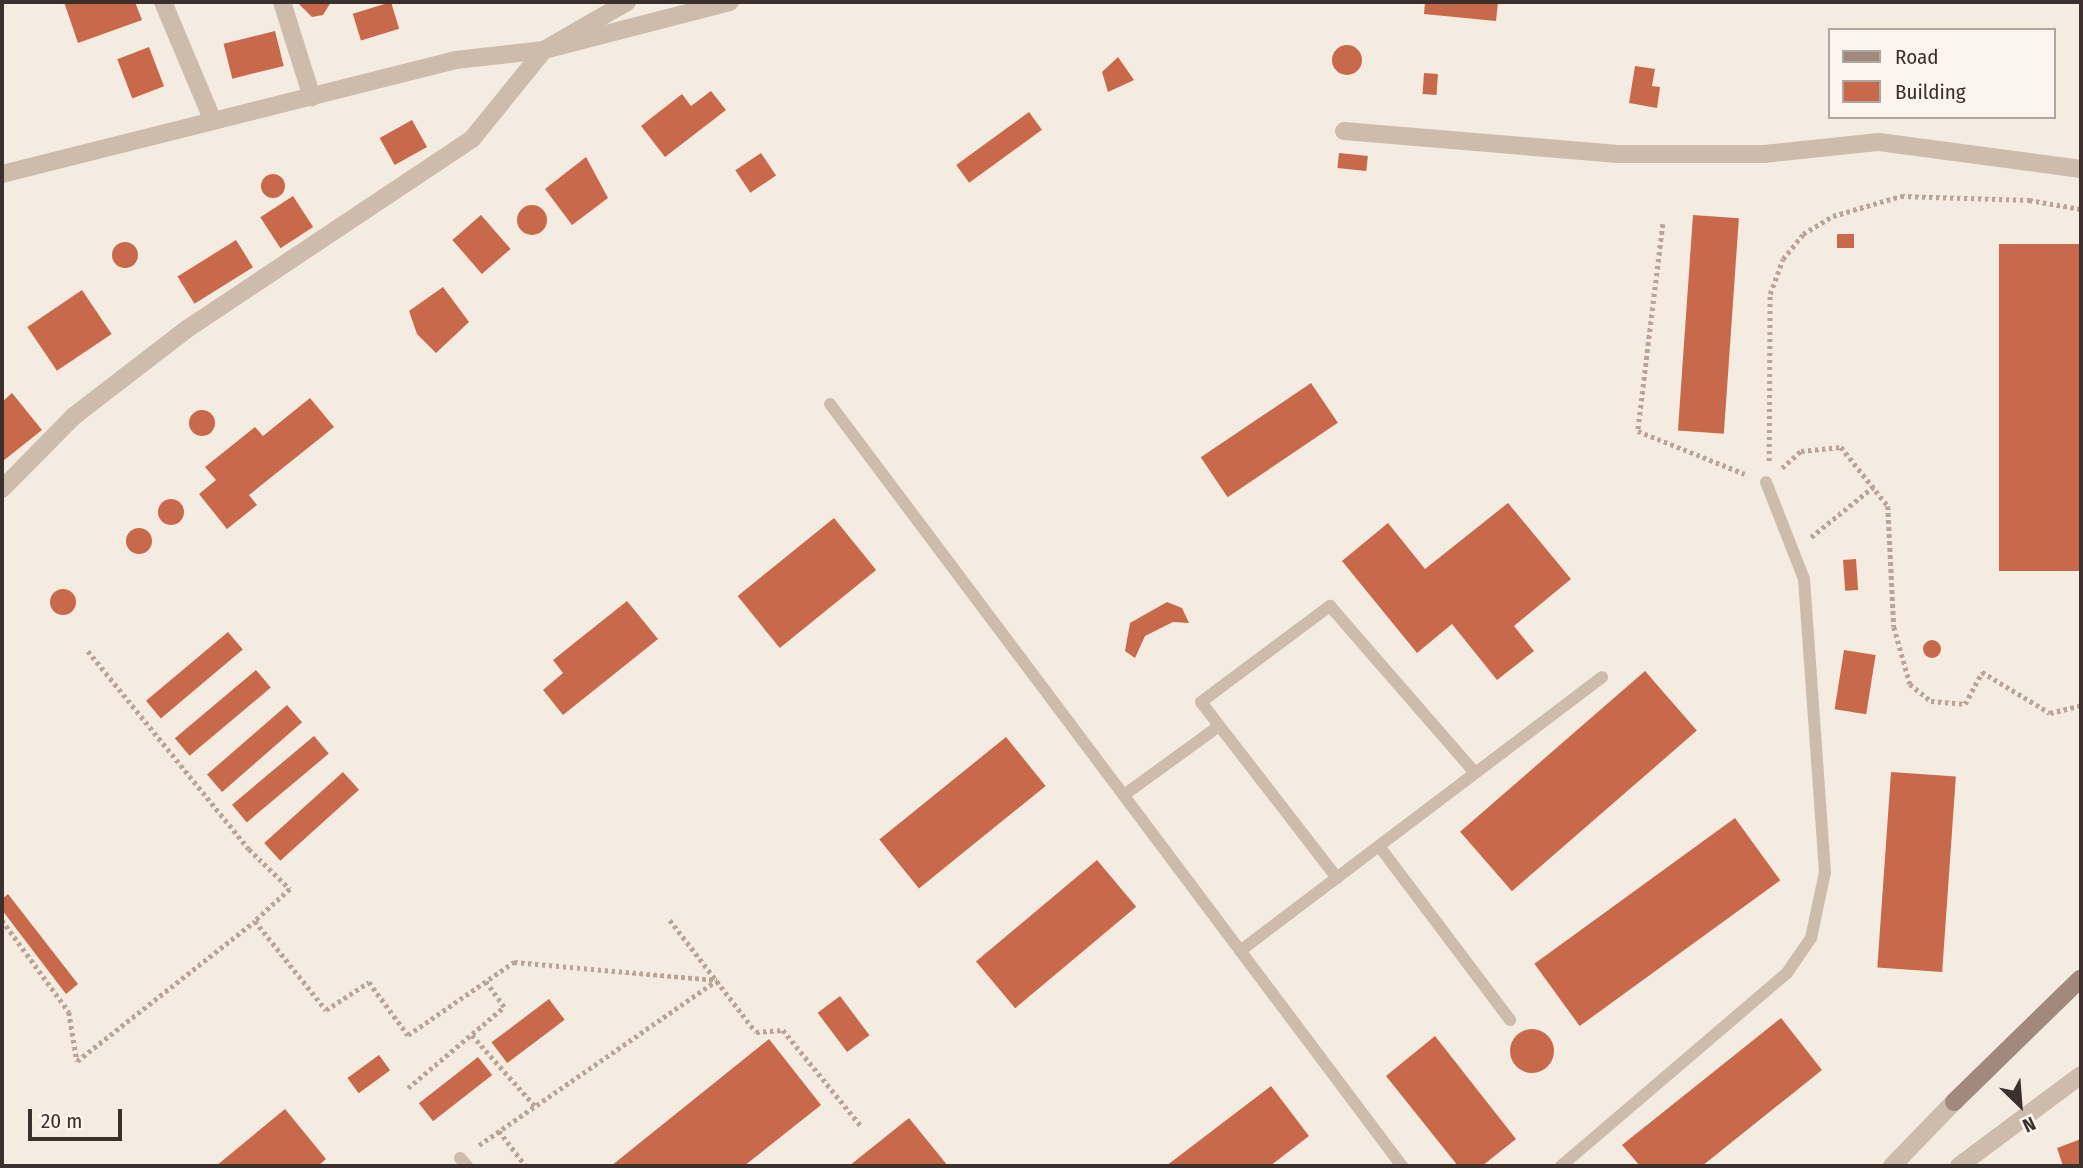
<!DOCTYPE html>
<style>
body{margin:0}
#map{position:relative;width:2083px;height:1168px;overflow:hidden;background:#f4ebe1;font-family:"Fira Sans Condensed",sans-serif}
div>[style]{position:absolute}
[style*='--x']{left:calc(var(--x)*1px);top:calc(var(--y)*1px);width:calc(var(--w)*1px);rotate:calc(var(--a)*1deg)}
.building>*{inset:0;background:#c8694b;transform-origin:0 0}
.round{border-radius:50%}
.path>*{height:4.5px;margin-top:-2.25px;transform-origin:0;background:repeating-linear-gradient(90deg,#b9a596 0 3.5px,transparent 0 7px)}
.service>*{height:12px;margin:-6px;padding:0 6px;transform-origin:6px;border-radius:6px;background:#cdbbac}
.minor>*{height:18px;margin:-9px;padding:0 9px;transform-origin:9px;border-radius:9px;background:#cdbbac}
.tertiary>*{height:18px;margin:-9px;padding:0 9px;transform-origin:9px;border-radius:9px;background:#cdbbac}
.secondary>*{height:18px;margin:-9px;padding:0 9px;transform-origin:9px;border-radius:9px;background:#a18a7d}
span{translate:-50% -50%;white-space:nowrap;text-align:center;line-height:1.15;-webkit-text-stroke:7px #fbf5ee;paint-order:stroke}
.frame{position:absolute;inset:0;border:4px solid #3b302b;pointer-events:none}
.legend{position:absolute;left:1828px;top:28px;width:228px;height:91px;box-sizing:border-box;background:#fbf5ee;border:2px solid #aea6a0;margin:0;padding:9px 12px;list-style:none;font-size:21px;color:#3b302b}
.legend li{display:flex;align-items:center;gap:14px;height:35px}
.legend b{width:35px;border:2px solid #aea6a0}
.north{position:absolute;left:1985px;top:1070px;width:70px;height:70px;-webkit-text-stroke:5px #fbf5ee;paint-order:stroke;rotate:155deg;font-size:19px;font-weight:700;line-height:28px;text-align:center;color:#3b302b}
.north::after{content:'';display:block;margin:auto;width:24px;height:32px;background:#3b302b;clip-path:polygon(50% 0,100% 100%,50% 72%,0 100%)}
.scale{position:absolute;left:28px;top:1109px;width:94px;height:32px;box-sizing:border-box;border:4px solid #3b302b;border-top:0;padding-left:9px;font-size:21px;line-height:24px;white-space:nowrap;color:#3b302b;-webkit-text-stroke:5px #fbf5ee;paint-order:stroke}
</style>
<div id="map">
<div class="building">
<div style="clip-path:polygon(64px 2px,135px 2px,142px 20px,78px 43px)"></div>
<div style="clip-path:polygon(297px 2px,331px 2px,323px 15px,312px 17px)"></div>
<div style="left:391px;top:2px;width:28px;height:40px;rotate:73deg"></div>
<div style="clip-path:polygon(1425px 2px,1498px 2px,1496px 21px,1424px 14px)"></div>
<div style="left:275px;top:31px;width:36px;height:53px;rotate:76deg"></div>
<div class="round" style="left:1332px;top:45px;width:30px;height:30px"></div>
<div style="left:149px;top:47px;width:42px;height:34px;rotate:69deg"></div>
<div style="clip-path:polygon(1118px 57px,1134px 80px,1108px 92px,1102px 72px)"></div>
<div style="clip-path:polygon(1635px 66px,1655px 69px,1652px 86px,1660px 87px,1657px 108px,1629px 103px)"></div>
<div style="left:1424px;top:73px;width:14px;height:21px;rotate:4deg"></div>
<div style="clip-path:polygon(711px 91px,726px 110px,665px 157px,641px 126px,682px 94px,691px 106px)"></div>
<div style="left:1029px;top:112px;width:22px;height:90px;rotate:54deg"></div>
<div style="left:412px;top:120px;width:31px;height:37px;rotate:61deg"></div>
<div style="left:761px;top:153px;width:27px;height:31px;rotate:56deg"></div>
<div style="left:1339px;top:153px;width:29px;height:15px;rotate:6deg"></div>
<div style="clip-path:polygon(586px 157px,608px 198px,572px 225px,545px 189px)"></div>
<div class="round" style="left:261px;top:174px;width:24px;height:24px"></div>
<div style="left:293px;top:196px;width:37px;height:39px;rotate:57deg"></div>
<div class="round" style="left:517px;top:205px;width:30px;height:30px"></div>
<div style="left:481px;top:215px;width:45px;height:38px;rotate:49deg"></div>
<div style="left:1693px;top:215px;width:46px;height:216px;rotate:4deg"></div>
<div style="left:1854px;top:234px;width:14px;height:17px;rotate:90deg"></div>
<div style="left:236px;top:240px;width:32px;height:69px;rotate:58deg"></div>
<div class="round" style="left:112px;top:242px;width:26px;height:26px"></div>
<div style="left:1999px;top:244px;width:82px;height:327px"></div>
<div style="clip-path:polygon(443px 287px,469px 322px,436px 353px,417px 334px,409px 311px)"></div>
<div style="left:82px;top:290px;width:53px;height:66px;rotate:56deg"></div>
<div style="left:1311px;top:383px;width:48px;height:133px;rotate:56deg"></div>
<div style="clip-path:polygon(12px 393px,42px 430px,3px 461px,2px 402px)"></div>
<div style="clip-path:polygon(310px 398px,334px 427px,249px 495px,257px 505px,227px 529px,199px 494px,216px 480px,205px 467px,255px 427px,263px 436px)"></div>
<div class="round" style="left:189px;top:410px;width:26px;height:26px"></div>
<div class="round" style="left:158px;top:499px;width:26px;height:26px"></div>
<div style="clip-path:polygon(1508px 503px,1571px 579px,1514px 626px,1534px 651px,1497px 680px,1452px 624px,1417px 653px,1342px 561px,1388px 523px,1425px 569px)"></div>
<div style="left:834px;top:518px;width:67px;height:124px;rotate:51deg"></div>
<div class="round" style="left:126px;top:528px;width:26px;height:26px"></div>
<div style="left:1856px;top:559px;width:31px;height:13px;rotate:86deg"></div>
<div class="round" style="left:50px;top:589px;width:26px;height:26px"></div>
<div style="clip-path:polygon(627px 601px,658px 639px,563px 715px,543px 690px,563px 673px,553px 660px)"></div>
<div style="clip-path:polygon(1167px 602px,1182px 608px,1189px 623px,1173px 622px,1145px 636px,1135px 658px,1125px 651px,1130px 623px)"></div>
<div style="left:228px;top:632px;width:23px;height:107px;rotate:50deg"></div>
<div class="round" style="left:1923px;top:640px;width:18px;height:18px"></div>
<div style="left:1844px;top:650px;width:32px;height:60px;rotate:9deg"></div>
<div style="left:256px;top:670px;width:23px;height:106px;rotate:50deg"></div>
<div style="left:1645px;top:671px;width:79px;height:245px;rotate:49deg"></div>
<div style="left:287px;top:705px;width:23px;height:106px;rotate:49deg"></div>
<div style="left:314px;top:736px;width:23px;height:107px;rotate:50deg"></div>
<div style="left:1006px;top:737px;width:63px;height:163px;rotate:51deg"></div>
<div style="left:343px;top:772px;width:24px;height:106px;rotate:48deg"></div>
<div style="left:1891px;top:772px;width:65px;height:196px;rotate:4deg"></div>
<div style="left:1735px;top:818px;width:77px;height:248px;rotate:54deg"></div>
<div style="left:1097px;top:860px;width:61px;height:158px;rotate:50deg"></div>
<div style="clip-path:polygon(8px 894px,78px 984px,66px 994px,2px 910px,2px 899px)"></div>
<div style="left:840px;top:996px;width:49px;height:28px;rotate:53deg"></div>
<div style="left:549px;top:999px;width:26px;height:72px;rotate:53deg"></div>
<div style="clip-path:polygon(1781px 1018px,1822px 1070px,1702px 1166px,1640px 1166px,1622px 1145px)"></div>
<div class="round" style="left:1510px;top:1029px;width:44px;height:44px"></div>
<div style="clip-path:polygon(1435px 1036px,1516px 1139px,1482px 1166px,1458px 1166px,1386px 1076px)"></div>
<div style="clip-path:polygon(769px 1039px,821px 1105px,744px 1166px,611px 1166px)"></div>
<div style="left:379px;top:1055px;width:19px;height:39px;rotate:54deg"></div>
<div style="left:478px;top:1057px;width:23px;height:75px;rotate:52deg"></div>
<div style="clip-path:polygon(1271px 1086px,1309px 1136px,1270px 1166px,1166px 1166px)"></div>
<div style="clip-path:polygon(285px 1109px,326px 1159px,318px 1166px,216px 1166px)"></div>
<div style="clip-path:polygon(909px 1118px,948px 1166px,849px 1166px)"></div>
<div style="clip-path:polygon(2081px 1139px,2081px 1166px,2063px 1166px,2057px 1148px)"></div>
</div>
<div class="path">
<div style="--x:1663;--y:224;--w:209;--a:96.9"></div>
<div style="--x:1638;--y:431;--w:115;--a:21.9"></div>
<div style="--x:1769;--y:461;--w:167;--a:-89.7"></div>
<div style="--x:1770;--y:294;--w:37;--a:-70"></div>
<div style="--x:1783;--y:259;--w:32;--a:-51"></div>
<div style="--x:1803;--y:234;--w:35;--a:-31"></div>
<div style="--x:1833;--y:216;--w:71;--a:-16.4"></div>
<div style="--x:1901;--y:196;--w:128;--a:1.8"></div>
<div style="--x:2029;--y:200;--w:53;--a:9.8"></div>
<div style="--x:1782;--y:468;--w:25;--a:-42"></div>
<div style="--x:1801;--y:451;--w:40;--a:-5.7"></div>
<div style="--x:1841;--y:447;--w:75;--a:51.5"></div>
<div style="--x:1888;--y:506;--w:121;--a:87.2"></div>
<div style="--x:1894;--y:627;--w:59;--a:74.3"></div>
<div style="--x:1910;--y:684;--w:27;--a:39"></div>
<div style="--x:1931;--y:701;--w:34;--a:5"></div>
<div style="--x:1965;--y:704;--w:36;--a:-62"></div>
<div style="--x:1982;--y:672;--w:79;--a:31.1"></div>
<div style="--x:2050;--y:713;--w:32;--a:-14"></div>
<div style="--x:1811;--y:537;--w:80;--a:-38.9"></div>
<div style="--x:88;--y:651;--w:255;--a:50.9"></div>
<div style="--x:249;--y:849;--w:57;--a:44.3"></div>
<div style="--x:290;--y:889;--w:47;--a:137.6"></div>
<div style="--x:2;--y:920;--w:114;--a:53.9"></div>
<div style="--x:69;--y:1012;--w:50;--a:80.7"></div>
<div style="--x:77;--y:1061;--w:226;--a:-38.2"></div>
<div style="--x:255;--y:921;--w:114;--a:51.4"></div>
<div style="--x:326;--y:1010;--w:51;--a:-33.1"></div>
<div style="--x:369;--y:982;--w:66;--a:53.7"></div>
<div style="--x:408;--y:1035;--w:129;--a:-34.6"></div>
<div style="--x:514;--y:962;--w:204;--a:5.1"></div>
<div style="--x:670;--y:920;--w:141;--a:52.5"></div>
<div style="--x:756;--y:1032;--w:27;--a:-4"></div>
<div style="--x:783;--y:1030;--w:124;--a:50.9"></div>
<div style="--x:472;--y:1035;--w:95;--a:48.4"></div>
<div style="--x:408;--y:1088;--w:126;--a:-40.2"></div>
<div style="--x:504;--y:1007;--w:31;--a:-126"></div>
<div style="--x:499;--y:1131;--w:44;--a:52.4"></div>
<div style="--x:479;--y:1145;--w:288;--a:-34.7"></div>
</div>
<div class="service">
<div style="--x:830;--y:404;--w:953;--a:53.11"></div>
<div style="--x:1124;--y:795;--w:117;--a:-36"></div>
<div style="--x:1379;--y:846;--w:218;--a:53"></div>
<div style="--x:1337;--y:878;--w:222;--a:-127.7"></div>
<div style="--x:1201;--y:702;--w:161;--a:-36.7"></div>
<div style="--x:1330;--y:606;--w:221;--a:49"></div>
<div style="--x:1240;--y:951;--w:454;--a:-37.1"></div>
<div style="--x:460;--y:1158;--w:11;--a:49"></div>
<div style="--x:1561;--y:1166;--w:297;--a:-40.5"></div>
<div style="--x:1787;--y:973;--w:42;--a:-55.6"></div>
<div style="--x:1811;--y:938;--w:67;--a:-78"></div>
<div style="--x:1825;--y:872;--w:294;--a:-94.1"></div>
<div style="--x:1804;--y:579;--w:104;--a:-111.4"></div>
</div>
<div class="minor">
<div style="--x:163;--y:2;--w:129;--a:67.2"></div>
<div style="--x:282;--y:2;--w:100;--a:72.5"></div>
<div style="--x:1344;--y:131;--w:275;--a:4.8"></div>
<div style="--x:1618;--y:154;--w:146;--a:0"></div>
<div style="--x:1764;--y:154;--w:116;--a:-6"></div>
<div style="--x:1879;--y:142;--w:204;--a:7.6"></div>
<div style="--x:2;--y:174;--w:468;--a:-14.1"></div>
<div style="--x:456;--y:60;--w:89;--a:-6.5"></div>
<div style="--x:544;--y:50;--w:96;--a:-30"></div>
<div style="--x:2;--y:489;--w:103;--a:-45.4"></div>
<div style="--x:74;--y:416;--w:143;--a:-37.6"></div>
<div style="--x:187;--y:329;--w:343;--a:-33.7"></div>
<div style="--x:472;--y:139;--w:114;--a:-51"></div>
<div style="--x:544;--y:50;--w:192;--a:-14.5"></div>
<div style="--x:1959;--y:1166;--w:152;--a:-36.7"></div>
</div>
<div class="tertiary">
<div style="--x:1892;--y:1166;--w:89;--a:-45.9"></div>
</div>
<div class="secondary">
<div style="--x:1954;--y:1102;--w:177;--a:-44.3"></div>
</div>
<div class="frame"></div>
<ul class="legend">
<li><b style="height:9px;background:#a18a7d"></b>Road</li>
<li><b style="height:19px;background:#c8694b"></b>Building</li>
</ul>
<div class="north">N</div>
<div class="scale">20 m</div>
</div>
